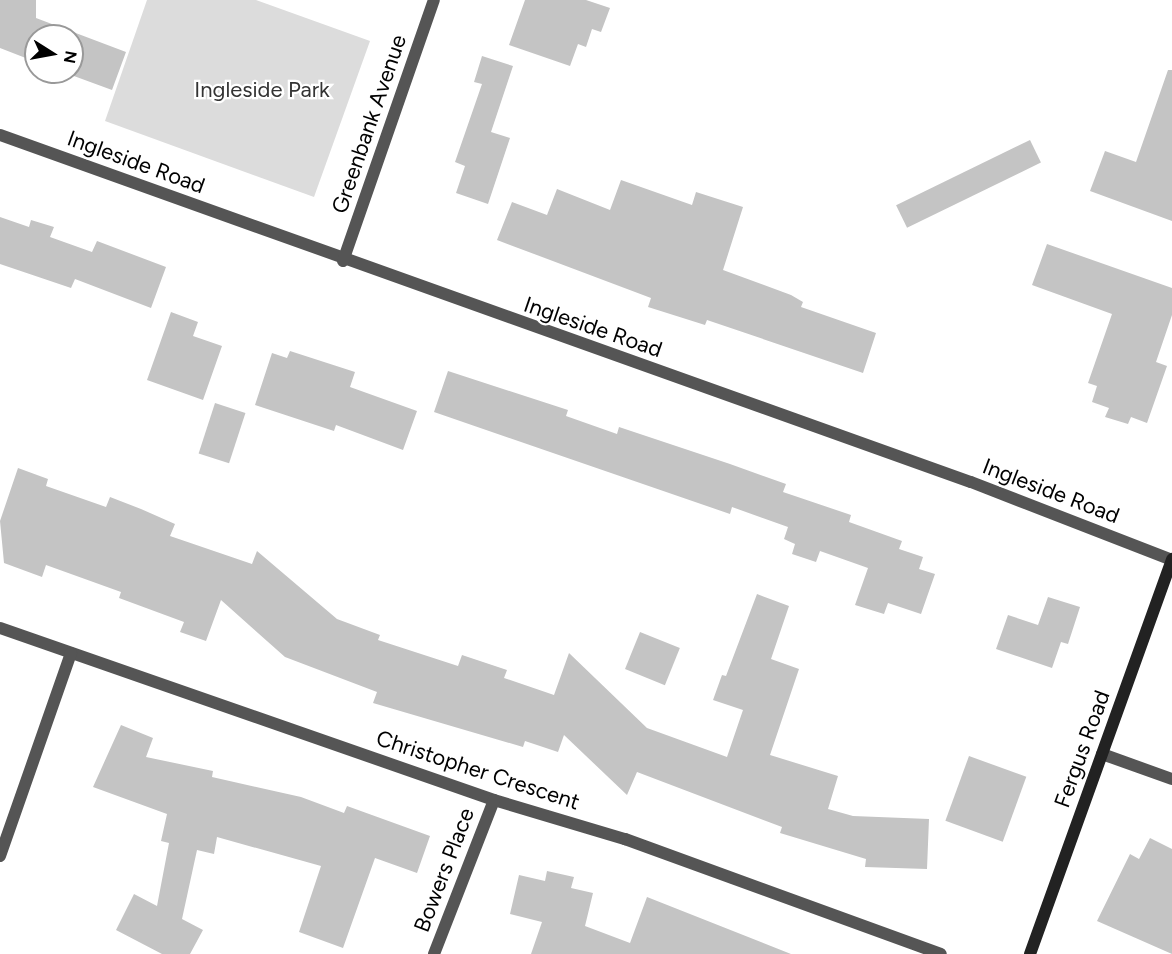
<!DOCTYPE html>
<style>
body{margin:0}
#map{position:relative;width:1172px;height:954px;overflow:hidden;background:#fff;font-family:Figtree,sans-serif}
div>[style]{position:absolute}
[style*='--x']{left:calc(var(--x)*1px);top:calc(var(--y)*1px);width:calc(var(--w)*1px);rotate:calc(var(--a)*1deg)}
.green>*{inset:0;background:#dcdcdc}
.building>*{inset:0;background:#c4c4c4;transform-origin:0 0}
.street>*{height:12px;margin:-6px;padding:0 6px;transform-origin:6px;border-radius:6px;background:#555}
.secondary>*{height:12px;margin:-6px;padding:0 6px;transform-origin:6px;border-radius:6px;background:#222}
span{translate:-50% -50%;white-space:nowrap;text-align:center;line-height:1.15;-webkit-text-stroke:4.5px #fff;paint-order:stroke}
.park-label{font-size:22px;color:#333}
.street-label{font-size:22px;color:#000}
.north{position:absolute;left:24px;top:24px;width:60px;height:60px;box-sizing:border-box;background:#fff;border:2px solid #999;border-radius:50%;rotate:101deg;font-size:16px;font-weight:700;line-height:24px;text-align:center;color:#000}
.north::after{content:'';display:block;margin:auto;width:21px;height:27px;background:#000;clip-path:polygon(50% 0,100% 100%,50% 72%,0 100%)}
</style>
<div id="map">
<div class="green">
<div style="clip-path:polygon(147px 0,256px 0,370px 41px,314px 197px,105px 121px)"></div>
</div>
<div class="building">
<div style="clip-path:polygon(0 0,36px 0,36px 18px,126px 52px,112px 90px,63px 72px,72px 72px,72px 36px,36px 36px,36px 62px,0 48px)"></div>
<div style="clip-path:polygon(525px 0,586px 0,610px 8px,601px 32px,592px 29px,586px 47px,578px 44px,570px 66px,509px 45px)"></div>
<div style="clip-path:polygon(482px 56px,513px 66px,491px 132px,510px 138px,488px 204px,456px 193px,465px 166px,455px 162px,482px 84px,474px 82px)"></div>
<div style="clip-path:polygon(1168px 70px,1172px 70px,1172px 221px,1090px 191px,1105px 151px,1136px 162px)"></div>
<div style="left:1030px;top:140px;width:25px;height:149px;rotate:64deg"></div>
<div style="clip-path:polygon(621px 180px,692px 205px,696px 192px,743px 207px,723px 270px,791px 295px,803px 302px,801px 307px,876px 333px,863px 373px,707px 320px,705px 325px,648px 307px,651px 298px,497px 240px,512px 202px,547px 215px,557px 189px,610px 210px)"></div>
<div style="clip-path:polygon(0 217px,29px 227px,31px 220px,54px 227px,50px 237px,92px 252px,97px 241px,166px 267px,151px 308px,75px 279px,71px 288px,0 264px)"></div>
<div style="clip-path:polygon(1047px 244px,1172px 288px,1172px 315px,1156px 362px,1167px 366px,1147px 423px,1131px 417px,1128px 424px,1105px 417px,1109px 408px,1092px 402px,1097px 386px,1088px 383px,1112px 314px,1032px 285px)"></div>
<div style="clip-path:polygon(171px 312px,198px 322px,193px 336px,222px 346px,203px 400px,147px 380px)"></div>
<div style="clip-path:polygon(290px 351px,355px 372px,350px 387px,417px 411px,403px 450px,336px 425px,334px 431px,255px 405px,272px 353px,287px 358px)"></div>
<div style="clip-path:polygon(448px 371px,568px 410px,566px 416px,617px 434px,619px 427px,730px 464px,786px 484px,783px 492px,851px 515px,849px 522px,902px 541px,899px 549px,923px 557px,919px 569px,935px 574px,921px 614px,888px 603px,884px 614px,855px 605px,868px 568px,820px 551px,816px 562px,792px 554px,795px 544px,784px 539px,788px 527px,732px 507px,730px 514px,434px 412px)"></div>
<div style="left:215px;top:403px;width:32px;height:53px;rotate:18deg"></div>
<div style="clip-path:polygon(18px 468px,48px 479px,46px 486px,106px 507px,110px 497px,141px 509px,175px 524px,170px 536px,252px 564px,257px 551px,337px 619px,380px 635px,378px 640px,458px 666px,462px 655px,507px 670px,504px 678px,554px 695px,569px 653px,647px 728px,727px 757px,743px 710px,713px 700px,722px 675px,726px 676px,757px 594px,789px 606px,771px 659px,799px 669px,770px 755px,838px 776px,828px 809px,853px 816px,929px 819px,927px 869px,865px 867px,866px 859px,780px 833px,782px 827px,637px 772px,627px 795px,564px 735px,558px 752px,525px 741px,523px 747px,373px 703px,377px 692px,285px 657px,221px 600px,206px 641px,180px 632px,184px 622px,119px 598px,121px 592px,46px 565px,42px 577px,4px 563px,0 521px)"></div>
<div style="clip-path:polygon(1048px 597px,1080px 607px,1068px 644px,1061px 642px,1052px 668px,996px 649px,1008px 615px,1038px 625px)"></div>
<div style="left:640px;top:632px;width:43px;height:40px;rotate:22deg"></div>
<div style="clip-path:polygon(121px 725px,153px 738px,146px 757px,213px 771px,212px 777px,301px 797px,344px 813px,347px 806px,430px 836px,417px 873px,375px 858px,343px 948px,299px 932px,321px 866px,217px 837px,214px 854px,197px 850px,182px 919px,203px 930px,190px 954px,162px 954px,116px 930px,134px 894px,157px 906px,169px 843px,161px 841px,167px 814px,93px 787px)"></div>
<div style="left:969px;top:756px;width:61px;height:69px;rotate:20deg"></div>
<div style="clip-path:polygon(1150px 838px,1172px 849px,1172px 954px,1097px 921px,1130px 854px,1139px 859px)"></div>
<div style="clip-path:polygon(547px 871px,574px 877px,571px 888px,593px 893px,585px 926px,630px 943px,647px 897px,791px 954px,531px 954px,542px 922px,510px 914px,519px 875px,545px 881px)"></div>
</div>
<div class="street">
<div style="--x:0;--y:135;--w:1031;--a:19.67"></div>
<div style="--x:971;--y:482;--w:216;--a:21.2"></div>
<div style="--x:343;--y:261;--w:276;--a:-70.8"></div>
<div style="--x:0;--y:628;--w:523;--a:19.2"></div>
<div style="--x:494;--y:800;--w:137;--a:16.6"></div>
<div style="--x:625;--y:839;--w:336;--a:20"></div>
<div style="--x:1102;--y:754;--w:74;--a:19.7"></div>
<div style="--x:0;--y:856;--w:215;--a:-70.7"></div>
<div style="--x:434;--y:954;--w:165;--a:-68.7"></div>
</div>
<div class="secondary">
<div style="--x:1030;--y:954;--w:420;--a:-70.2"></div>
</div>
<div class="park-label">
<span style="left:262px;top:90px">Ingleside Park</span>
</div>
<div class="street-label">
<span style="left:369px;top:124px;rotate:-71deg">Greenbank Avenue</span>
<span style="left:136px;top:162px;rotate:20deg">Ingleside Road</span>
<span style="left:593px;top:327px;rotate:19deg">Ingleside Road</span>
<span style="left:1051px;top:491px;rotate:21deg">Ingleside Road</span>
<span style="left:1082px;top:749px;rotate:-70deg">Fergus Road</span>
<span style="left:478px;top:770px;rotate:18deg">Christopher Crescent</span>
<span style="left:444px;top:870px;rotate:-69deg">Bowers Place</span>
</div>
<div class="north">N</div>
</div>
